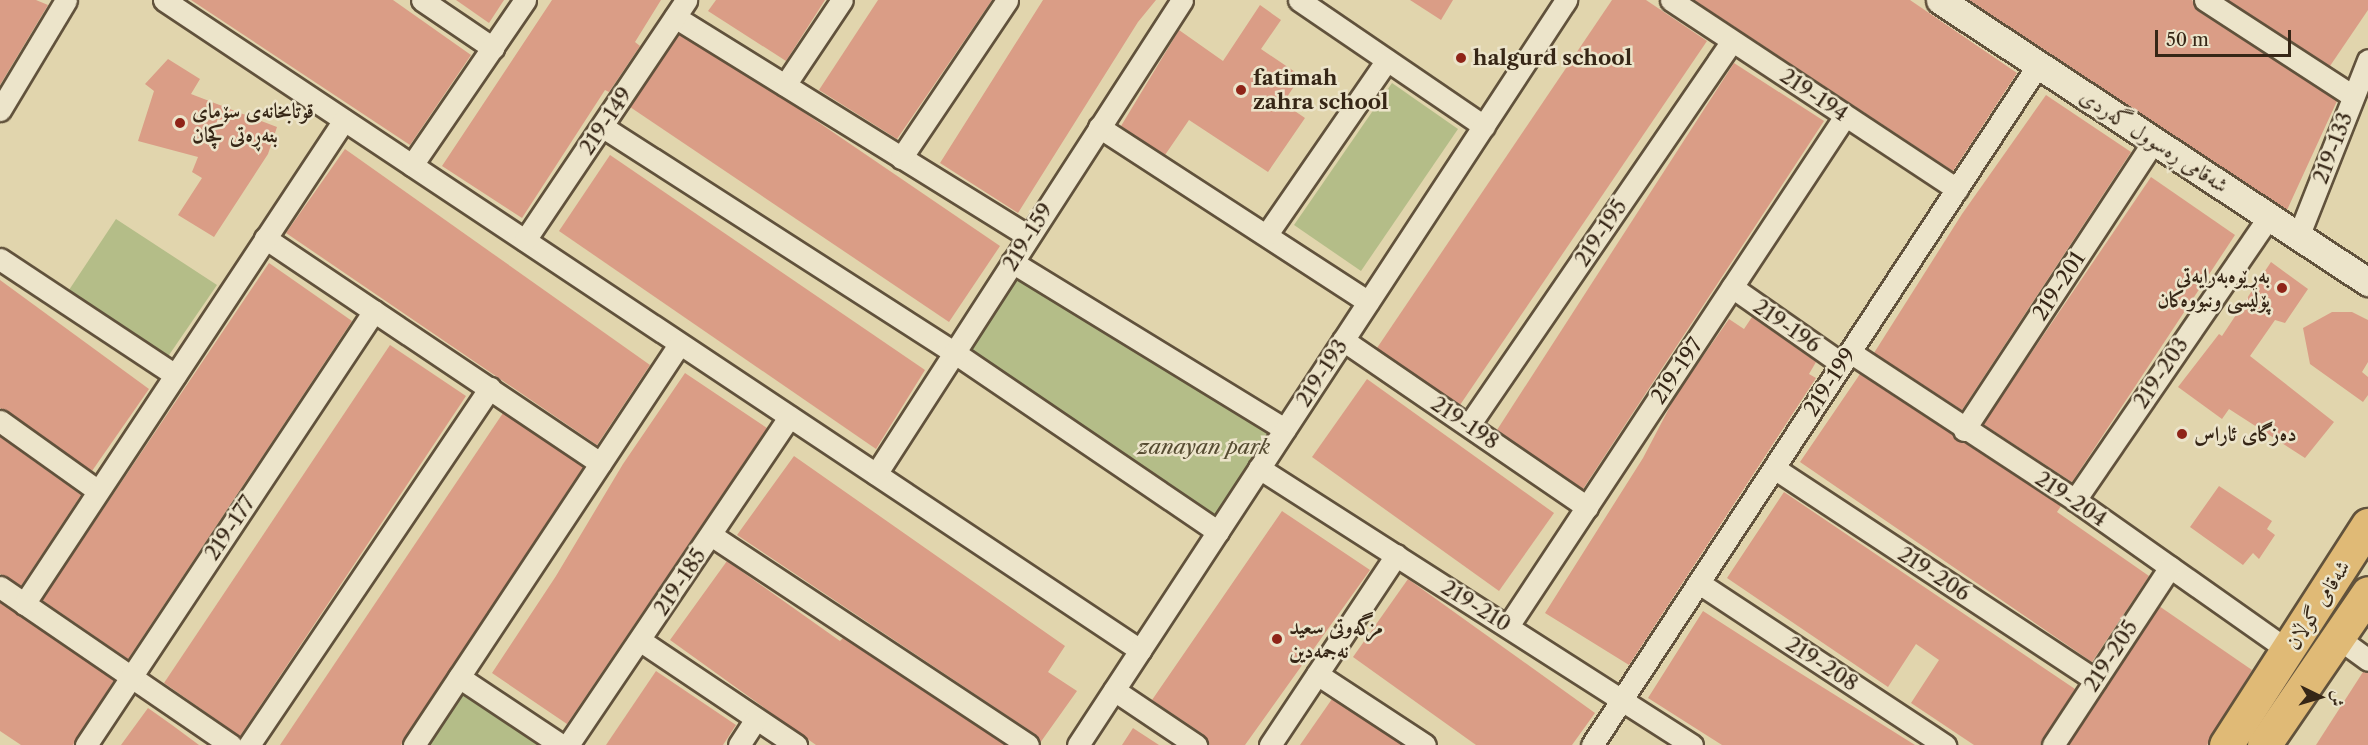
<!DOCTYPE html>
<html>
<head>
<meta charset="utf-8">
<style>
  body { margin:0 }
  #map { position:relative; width:2368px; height:745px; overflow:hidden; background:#e1d5ad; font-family:"Libre Caslon Text",Amiri,serif }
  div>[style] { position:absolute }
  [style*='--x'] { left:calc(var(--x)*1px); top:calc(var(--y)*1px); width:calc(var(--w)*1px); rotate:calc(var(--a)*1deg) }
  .green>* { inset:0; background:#b4bd88 }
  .building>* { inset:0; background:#da9d86 }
  .roads { filter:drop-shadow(2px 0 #61523c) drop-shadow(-2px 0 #61523c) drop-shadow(0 2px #61523c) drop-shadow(0 -2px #61523c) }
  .minor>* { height:21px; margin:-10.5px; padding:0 10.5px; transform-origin:10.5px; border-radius:10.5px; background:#ece4ca }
  .tertiary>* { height:27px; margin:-13.5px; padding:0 13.5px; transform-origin:13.5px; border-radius:13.5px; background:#ece4ca }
  .primary>* { height:33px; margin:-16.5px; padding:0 16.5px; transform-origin:16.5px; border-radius:16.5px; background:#e0ba76 }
  .dots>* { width:16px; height:16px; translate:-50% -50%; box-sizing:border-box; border:3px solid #ece4ca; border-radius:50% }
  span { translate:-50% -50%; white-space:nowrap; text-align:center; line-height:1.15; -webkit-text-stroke:5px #ece4ca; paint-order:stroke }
  .poi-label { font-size:21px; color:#362616; font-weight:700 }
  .left { translate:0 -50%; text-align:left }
  .right { translate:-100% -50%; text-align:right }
  .street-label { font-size:21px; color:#362616 }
  .park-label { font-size:21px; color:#564c32; font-style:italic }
  .north { position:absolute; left:2290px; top:667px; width:60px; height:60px; -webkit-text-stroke:4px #ece4ca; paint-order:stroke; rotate:95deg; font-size:16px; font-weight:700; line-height:24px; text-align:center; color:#362616 }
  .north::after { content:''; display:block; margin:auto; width:21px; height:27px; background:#362616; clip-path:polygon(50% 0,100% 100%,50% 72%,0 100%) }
  .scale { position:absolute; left:2155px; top:30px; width:136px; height:27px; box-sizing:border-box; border:3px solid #362616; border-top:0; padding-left:8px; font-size:18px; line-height:21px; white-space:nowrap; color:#362616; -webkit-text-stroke:4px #ece4ca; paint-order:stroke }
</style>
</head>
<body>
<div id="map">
  <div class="green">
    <div style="clip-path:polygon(1392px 83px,1458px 129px,1361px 271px,1294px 225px)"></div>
    <div style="clip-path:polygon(116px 219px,217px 285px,167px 358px,69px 290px)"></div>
    <div style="clip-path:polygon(1014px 272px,1285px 429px,1220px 528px,965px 353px)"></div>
    <div style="clip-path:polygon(462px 689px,549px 745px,426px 745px)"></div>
  </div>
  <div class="building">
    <div style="clip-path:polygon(0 0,36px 0,48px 5px,0 85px)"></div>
    <div style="clip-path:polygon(191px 0,393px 0,471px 55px,410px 145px)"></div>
    <div style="clip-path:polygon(456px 0,504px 0,489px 23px)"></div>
    <div style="clip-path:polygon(552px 0,661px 0,635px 42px,640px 46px,609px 92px,605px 90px,522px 218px,442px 166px)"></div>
    <div style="clip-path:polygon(716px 0,825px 0,786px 61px,708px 11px)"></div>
    <div style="clip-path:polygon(878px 0,992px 0,897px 139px,819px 90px)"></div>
    <div style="clip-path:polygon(1043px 0,1156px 0,1138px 22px,1018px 213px,940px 163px)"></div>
    <div style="clip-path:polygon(1410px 0,1453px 0,1441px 20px)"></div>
    <div style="clip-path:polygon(1612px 0,1646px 0,1707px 41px,1460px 405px,1377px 348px)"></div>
    <div style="clip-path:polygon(1694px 0,1910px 0,2017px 73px,1953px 171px)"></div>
    <div style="clip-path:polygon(1969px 0,2192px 0,2198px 11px,2337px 101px,2287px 210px)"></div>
    <div style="clip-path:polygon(2228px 0,2368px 0,2368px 10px,2330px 66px)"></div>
    <div style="clip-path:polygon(1260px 5px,1281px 20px,1261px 49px,1301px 76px,1283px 103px,1305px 118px,1268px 172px,1189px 120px,1165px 155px,1121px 126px,1179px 30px,1223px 61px)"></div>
    <div style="clip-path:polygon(678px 34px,796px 107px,1000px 246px,949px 322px,630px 107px)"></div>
    <div style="clip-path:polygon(168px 59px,200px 79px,191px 94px,277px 127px,268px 154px,214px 237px,178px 215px,202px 178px,192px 172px,198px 157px,138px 141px,154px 91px,145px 84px)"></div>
    <div style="clip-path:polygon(1734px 63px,1824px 121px,1583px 489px,1497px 430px)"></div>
    <div style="clip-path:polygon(2046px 95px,2131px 152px,1962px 410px,1874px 353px,1962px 214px)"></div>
    <div style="clip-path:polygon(345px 149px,650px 365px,597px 445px,286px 233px)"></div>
    <div style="clip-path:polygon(610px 155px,925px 370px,876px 449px,559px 231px)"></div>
    <div style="clip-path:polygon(2151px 177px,2235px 235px,2072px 482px,1983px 424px)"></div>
    <div style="clip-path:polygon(2271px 262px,2308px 289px,2285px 323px,2275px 320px,2250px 356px,2334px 422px,2305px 458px,2229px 409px,2222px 419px,2178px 387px,2219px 334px,2222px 336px)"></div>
    <div style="clip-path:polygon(269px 263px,352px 321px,128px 659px,42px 600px)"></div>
    <div style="clip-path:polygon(0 280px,149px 389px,92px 471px,0 408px)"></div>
    <div style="clip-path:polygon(2332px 312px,2352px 312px,2368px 320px,2368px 362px,2362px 372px,2368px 377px,2368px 395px,2363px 402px,2310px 364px,2303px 328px)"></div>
    <div style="clip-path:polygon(1752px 317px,1816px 362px,1809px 374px,1816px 378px,1629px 665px,1545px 613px,1643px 458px,1676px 395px,1729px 319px,1744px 329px)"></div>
    <div style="clip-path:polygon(390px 345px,466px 396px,240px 736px,164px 683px)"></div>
    <div style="clip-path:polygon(685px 373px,767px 428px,567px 724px,492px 673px,556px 576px,623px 464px)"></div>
    <div style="clip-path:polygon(1860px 374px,2061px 506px,2057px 512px,2149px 576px,2092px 662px,1800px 462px)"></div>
    <div style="clip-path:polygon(1367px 379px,1554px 513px,1499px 591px,1312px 457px)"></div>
    <div style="clip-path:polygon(503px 413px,583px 467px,401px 745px,280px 745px)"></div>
    <div style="clip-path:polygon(0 437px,81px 495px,21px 586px,0 574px)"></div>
    <div style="clip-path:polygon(794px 456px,1065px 646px,1048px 672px,1077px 691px,1040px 743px,1035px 734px,737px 535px)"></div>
    <div style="clip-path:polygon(2219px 486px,2272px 521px,2267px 529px,2275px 535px,2259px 559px,2253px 553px,2243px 565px,2190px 527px)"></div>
    <div style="clip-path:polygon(1784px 492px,2075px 689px,2040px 745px,1974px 745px,1911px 703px,1939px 660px,1916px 644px,1888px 687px,1727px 578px)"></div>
    <div style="clip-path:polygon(1282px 511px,1370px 570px,1245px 745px,1210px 745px,1203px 734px,1152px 700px)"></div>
    <div style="clip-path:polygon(727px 561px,840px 641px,843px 638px,1005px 745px,816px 745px,670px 640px)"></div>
    <div style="clip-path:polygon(1408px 579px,1595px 713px,1572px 745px,1476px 745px,1353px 657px)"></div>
    <div style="clip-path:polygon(0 602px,114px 680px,73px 745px,21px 745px,0 731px)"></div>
    <div style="clip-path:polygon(2159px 606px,2252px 670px,2207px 745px,2068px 745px)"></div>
    <div style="clip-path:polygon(1703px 611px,1773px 656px,1915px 745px,1722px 745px,1692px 726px,1648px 698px)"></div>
    <div style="clip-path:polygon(656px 671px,736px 725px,723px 745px,606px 745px)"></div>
    <div style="clip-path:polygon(2363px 672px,2368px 673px,2368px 745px,2316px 745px)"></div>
    <div style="clip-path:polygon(1332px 699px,1402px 745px,1300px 745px)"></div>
    <div style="clip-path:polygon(148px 708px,172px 725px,199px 745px,121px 745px)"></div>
    <div style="clip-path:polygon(1133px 728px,1139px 732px,1159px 745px,1122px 745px)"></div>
  </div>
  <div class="roads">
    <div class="minor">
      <div style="--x:164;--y:0;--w:1173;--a:33.66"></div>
      <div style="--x:422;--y:0;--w:86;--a:34.1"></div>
      <div style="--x:1299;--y:0;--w:224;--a:34.3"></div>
      <div style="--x:1671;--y:0;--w:343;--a:33.5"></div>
      <div style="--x:2205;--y:0;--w:176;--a:33"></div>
      <div style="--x:675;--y:17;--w:415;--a:31.8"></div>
      <div style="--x:785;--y:85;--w:102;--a:-56.2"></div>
      <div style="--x:0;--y:110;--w:128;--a:-59"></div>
      <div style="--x:603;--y:127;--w:418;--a:32.7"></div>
      <div style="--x:955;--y:353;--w:318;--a:34.2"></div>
      <div style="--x:1099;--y:127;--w:321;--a:33"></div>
      <div style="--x:901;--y:158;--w:190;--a:-56.1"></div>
      <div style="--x:412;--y:165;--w:200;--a:-55.6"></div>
      <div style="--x:1267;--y:234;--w:211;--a:-55.4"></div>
      <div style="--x:2298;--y:237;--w:190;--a:-68.4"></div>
      <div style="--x:265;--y:238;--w:404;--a:33.9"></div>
      <div style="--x:525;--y:240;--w:289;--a:-56.1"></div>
      <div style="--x:0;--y:259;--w:210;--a:33.5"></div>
      <div style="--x:1012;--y:262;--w:320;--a:31.5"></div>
      <div style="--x:1732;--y:287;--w:134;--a:35"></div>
      <div style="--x:1343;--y:340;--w:296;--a:34.4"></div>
      <div style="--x:1850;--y:352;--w:269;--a:33.3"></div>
      <div style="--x:2075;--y:500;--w:262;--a:35.2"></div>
      <div style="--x:0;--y:421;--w:120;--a:35.5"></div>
      <div style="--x:1469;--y:425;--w:465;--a:-55.6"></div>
      <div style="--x:1964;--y:430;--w:346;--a:-56.7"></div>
      <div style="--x:1259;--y:468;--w:514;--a:32.61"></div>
      <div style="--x:1774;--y:468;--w:385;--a:33.4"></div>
      <div style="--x:876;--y:474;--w:564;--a:-57.15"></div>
      <div style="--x:2075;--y:500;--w:343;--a:-55.6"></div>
      <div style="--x:711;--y:535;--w:380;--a:33.5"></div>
      <div style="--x:1699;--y:583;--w:295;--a:33.4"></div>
      <div style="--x:0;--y:587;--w:280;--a:34.4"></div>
      <div style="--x:24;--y:604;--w:580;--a:-56.53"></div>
      <div style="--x:1508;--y:626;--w:611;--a:-56.54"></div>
      <div style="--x:2338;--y:638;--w:37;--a:36"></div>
      <div style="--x:641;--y:641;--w:187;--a:33.9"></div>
      <div style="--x:1317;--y:674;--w:129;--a:33.3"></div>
      <div style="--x:459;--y:677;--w:123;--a:33.7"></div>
      <div style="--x:1114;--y:690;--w:99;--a:33.9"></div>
      <div style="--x:86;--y:745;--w:521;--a:-56.43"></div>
      <div style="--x:249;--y:745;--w:431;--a:-56"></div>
      <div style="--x:414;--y:745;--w:481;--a:-56.5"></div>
      <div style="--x:568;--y:745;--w:396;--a:-56"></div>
      <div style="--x:739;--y:745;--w:31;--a:-57"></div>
      <div style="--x:1078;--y:745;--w:891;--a:-56.77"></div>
      <div style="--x:1270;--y:745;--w:228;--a:-56.4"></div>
      <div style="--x:1592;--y:745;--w:813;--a:-56.74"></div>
      <div style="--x:2053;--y:745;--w:213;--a:-56.7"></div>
    </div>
    <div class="tertiary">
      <div style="--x:1940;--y:0;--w:513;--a:33.38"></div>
    </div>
    <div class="primary">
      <div style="--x:2226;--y:745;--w:262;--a:-57.2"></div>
      <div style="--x:2264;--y:745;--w:184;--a:-55.6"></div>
    </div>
  </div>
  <div class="dots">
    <div style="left:1461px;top:58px;background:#8f2418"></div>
    <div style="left:1241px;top:90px;background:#8f2418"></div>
    <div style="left:180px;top:123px;background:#8f2418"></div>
    <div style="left:2282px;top:288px;background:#8f2418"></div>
    <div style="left:2182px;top:434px;background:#8f2418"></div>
    <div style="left:1277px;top:639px;background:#8f2418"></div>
  </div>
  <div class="poi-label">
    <span class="left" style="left:1473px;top:58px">halgurd school</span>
    <span class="left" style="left:1253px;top:90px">fatimah<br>zahra school</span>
    <span class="left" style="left:192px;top:123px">قوتابخانەی سۆمای<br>بنەڕەتی کچان</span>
    <span class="right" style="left:2270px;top:288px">بەڕێوەبەرایەتی<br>پۆلیسی ونبووەکان</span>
    <span class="left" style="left:2194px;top:434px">دەزگای ئاراس</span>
    <span class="left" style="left:1289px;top:639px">مزگەوتی سعید<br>نەجمەدین</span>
  </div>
  <div class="street-label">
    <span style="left:1814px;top:95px;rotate:34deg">219-194</span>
    <span style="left:606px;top:121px;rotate:-56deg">219-149</span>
    <span style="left:2154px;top:141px;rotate:33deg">شەقامی ڕەسوول گەردی</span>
    <span style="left:2333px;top:148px;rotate:-69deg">219-133</span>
    <span style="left:1601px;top:233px;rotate:-56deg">219-195</span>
    <span style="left:1028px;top:237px;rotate:-58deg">219-159</span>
    <span style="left:2059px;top:286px;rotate:-57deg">219-201</span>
    <span style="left:1787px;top:326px;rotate:35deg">219-196</span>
    <span style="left:1677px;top:371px;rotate:-56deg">219-197</span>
    <span style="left:1322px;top:373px;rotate:-57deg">219-193</span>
    <span style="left:2161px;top:373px;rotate:-56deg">219-203</span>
    <span style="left:1830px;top:382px;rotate:-57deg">219-199</span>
    <span style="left:1465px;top:423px;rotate:34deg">219-198</span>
    <span style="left:2071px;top:499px;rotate:34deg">219-204</span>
    <span style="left:230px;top:528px;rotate:-56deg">219-177</span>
    <span style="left:1934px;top:574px;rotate:33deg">219-206</span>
    <span style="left:680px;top:582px;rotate:-56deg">219-185</span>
    <span style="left:2318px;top:605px;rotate:-58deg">شەقامی گوڵان</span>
    <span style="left:1476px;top:606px;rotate:32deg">219-210</span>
    <span style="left:2111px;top:656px;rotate:-57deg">219-205</span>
    <span style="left:1822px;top:664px;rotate:33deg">219-208</span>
  </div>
  <div class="park-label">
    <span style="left:1204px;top:447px">zanayan park</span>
  </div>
  <div class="north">ش</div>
  <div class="scale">50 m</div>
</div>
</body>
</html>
